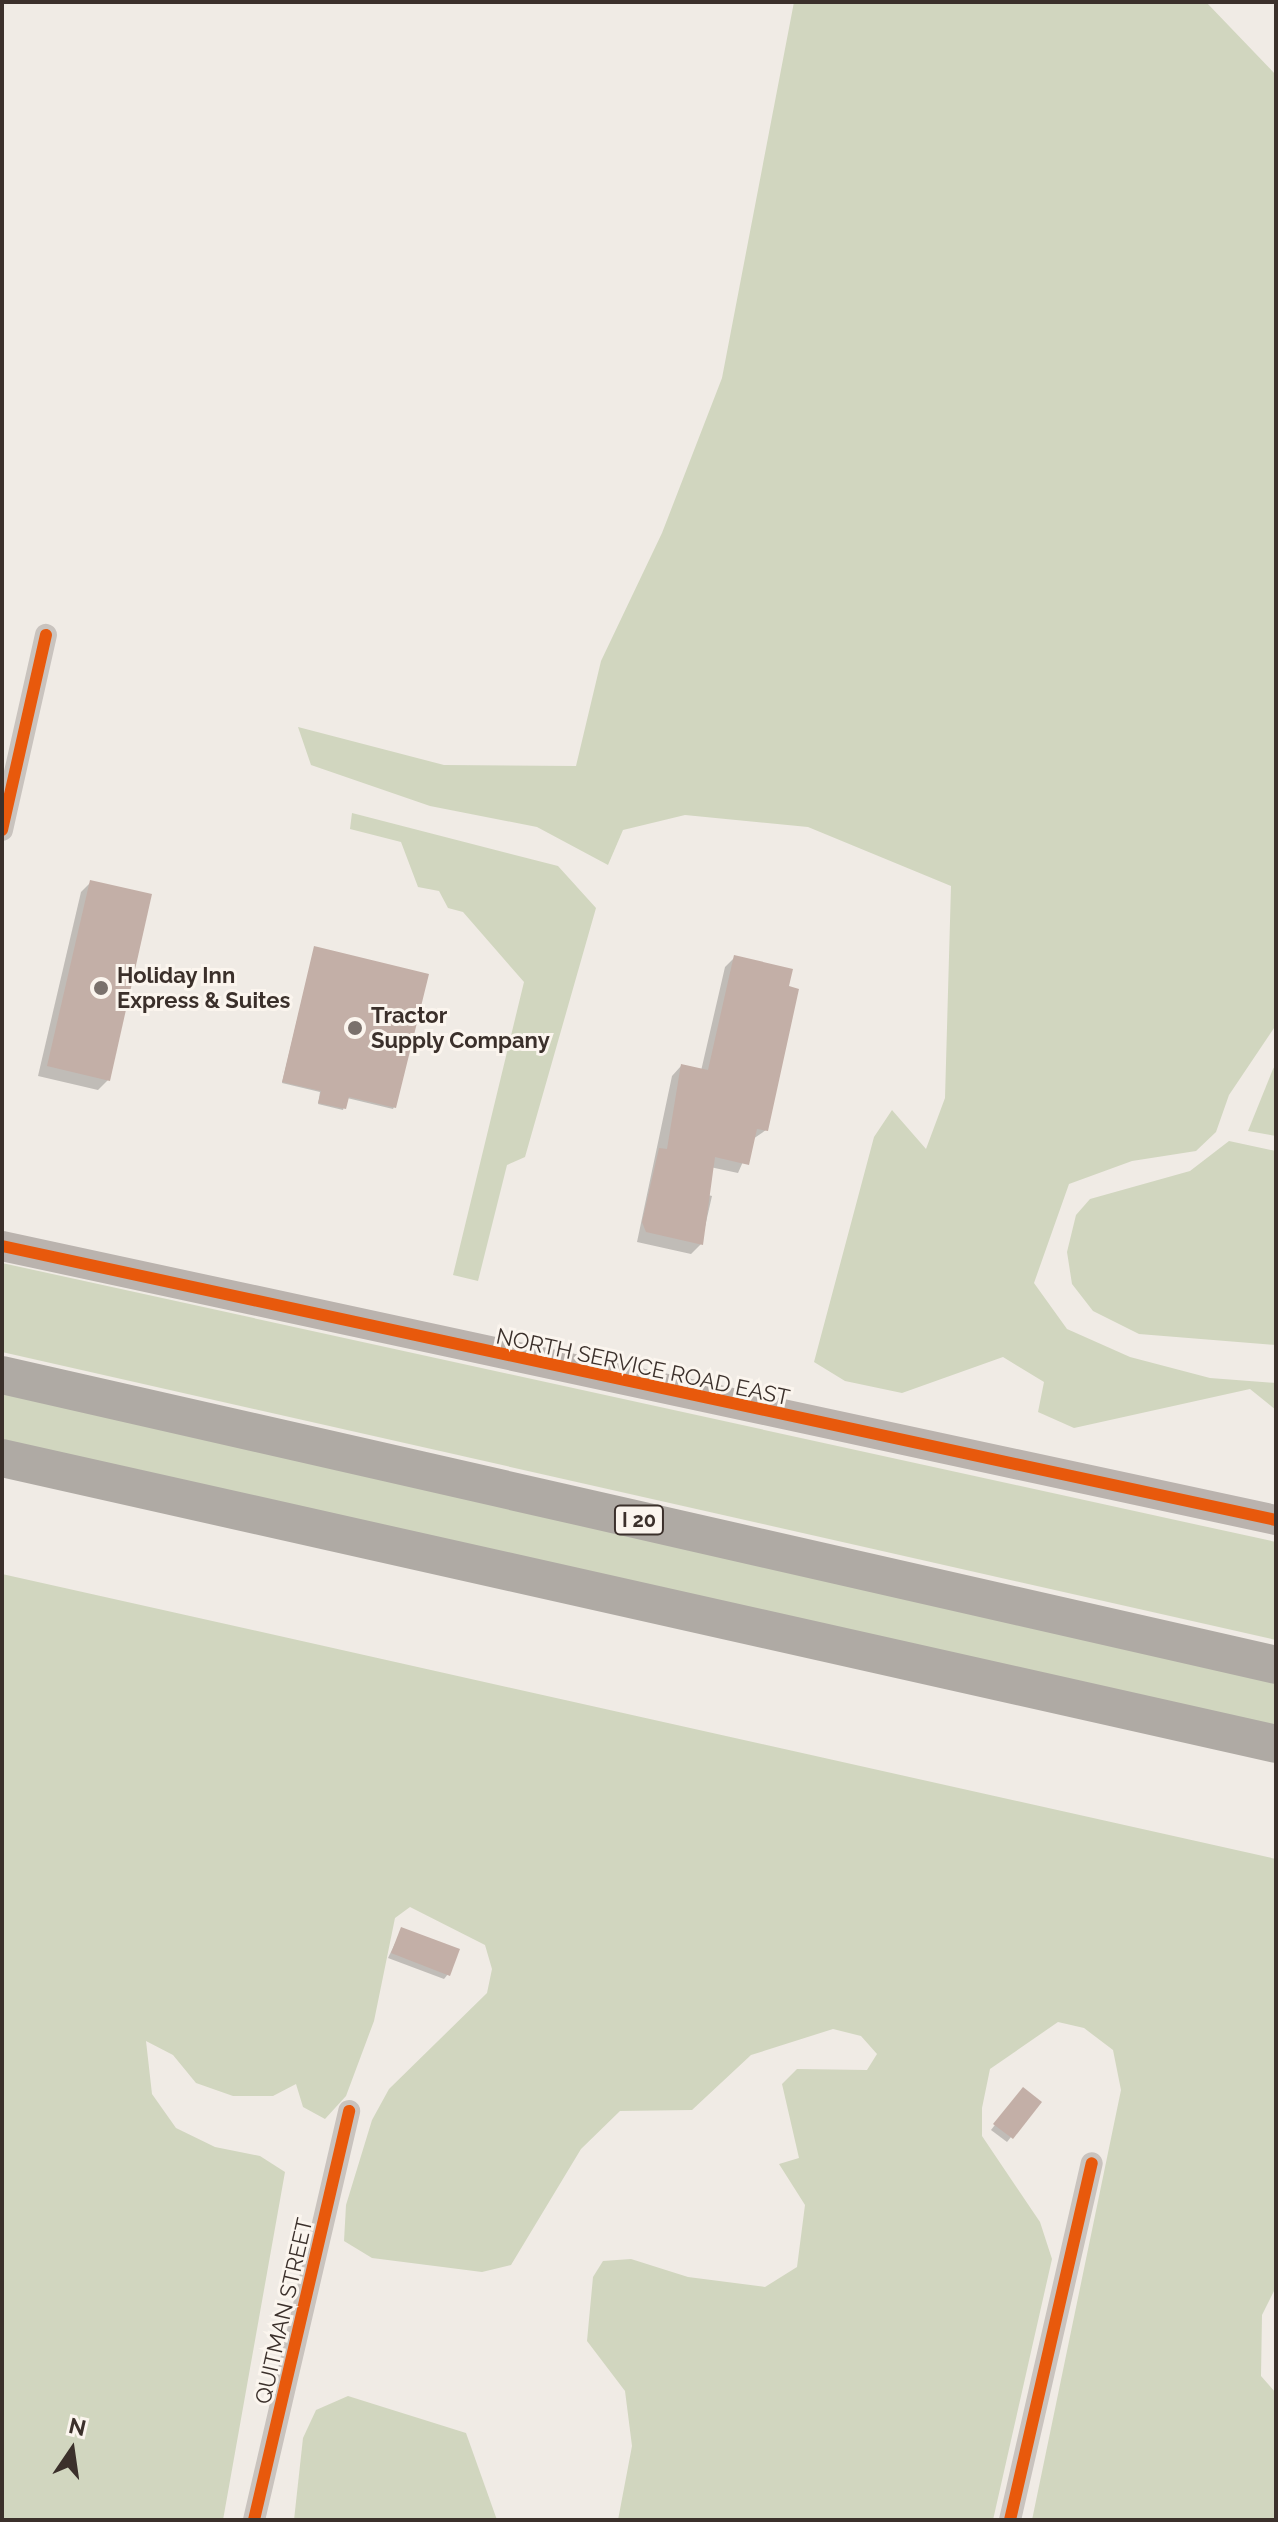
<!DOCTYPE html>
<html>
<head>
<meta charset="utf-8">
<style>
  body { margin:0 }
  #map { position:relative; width:1278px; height:2522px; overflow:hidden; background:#f0ebe5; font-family:Raleway,sans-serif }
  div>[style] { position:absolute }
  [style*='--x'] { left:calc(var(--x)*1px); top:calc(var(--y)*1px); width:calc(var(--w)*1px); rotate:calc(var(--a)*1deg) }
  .green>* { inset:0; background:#d1d6bf }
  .shadow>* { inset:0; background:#0003 }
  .building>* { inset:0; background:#c3afa7 }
  .street>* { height:22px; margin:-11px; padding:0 11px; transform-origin:11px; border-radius:11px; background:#c9c3be }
  .secondary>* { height:30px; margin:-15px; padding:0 15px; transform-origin:15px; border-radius:15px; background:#bab3ae }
  .highway>* { height:38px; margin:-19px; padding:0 19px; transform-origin:19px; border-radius:19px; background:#afaaa4 }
  .cycleway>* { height:12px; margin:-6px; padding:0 6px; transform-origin:6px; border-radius:6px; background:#e8590c }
  .dots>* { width:22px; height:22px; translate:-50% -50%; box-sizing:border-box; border:4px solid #fbf5ee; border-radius:50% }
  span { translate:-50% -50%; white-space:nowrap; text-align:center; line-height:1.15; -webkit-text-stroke:6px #fbf5ee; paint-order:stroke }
  .shield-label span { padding:2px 6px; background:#fbf5ee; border:2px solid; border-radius:6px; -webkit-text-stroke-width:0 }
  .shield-label { font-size:20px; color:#3b302b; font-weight:700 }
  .poi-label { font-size:22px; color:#3b302b; font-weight:700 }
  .left { translate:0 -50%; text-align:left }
  .street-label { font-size:22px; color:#3b302b }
  .frame { position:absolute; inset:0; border:4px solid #3b302b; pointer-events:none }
  .north { position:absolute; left:32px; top:2410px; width:80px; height:80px; -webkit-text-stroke:6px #fbf5ee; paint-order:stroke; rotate:13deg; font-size:22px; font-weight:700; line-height:32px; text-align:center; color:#3b302b }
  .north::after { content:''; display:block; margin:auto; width:28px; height:36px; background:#3b302b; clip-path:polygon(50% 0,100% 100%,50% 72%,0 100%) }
</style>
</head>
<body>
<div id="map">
  <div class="green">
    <div style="clip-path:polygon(794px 2px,1206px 2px,1276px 75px,1276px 1025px,1229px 1095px,1216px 1132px,1196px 1151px,1132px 1161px,1069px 1184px,1034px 1283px,1067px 1329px,1130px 1357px,1210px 1378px,1276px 1383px,1276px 1410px,1250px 1389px,1074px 1428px,1038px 1412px,1044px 1382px,1003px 1357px,902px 1393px,845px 1381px,814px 1362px,874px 1137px,892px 1110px,926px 1149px,945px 1098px,951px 886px,808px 827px,685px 815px,623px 830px,608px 865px,537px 827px,430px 806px,311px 765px,298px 727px,444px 765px,576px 766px,601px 661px,662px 533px,722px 378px)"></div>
    <div style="clip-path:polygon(352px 813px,558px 866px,596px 908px,525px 1157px,507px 1165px,478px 1281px,453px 1275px,524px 982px,463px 912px,448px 908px,439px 891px,418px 887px,401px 842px,350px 829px)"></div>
    <div style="clip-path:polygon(1276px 1064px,1276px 1136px,1248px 1131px,1273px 1069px)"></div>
    <div style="clip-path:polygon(1229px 1141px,1276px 1151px,1276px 1345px,1139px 1334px,1093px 1311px,1072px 1284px,1067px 1252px,1076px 1215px,1090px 1199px,1190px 1171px)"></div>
    <div style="clip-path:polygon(2px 1263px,1276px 1542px,1276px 1640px,2px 1352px)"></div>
    <div style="clip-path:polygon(2px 1391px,1276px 1680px,1276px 1734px,2px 1445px)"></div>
    <div style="clip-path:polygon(2px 1574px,1276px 1859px,1276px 2287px,1262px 2315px,1261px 2376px,1276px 2393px,1276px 2520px,1032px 2520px,1121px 2090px,1113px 2050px,1084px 2028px,1058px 2022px,990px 2069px,982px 2108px,982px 2136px,1040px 2222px,1052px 2259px,993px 2520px,618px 2520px,632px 2446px,625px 2391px,587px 2341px,593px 2277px,603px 2261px,631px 2259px,688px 2277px,765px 2287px,797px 2267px,805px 2205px,779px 2164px,799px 2158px,782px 2084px,797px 2069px,867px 2070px,877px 2054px,861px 2036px,833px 2029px,751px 2055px,692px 2110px,620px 2111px,581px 2149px,511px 2265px,482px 2272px,372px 2258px,344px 2241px,346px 2205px,372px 2120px,389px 2089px,487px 1993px,492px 1969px,485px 1945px,410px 1907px,395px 1918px,374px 2021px,346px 2096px,325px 2119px,303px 2107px,296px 2084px,273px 2096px,233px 2096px,196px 2083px,173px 2055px,146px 2041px,152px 2094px,176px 2128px,215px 2147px,260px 2156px,285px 2172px,223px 2520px,2px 2520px)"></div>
    <div style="clip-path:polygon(348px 2396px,466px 2433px,497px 2520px,294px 2520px,303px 2438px,316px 2410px)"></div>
  </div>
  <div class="shadow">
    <div style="clip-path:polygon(91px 882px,108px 1080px,98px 1090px,38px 1076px,81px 892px)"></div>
    <div style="clip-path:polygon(314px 950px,394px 1107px,393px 1109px,347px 1098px,343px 1110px,318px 1104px,320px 1092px,282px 1083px)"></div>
    <div style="clip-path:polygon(734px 958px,766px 1130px,753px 1139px,738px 1173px,710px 1167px,704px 1194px,712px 1196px,701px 1244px,691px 1254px,637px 1242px,672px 1076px,681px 1066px,701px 1071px,725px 967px)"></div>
    <div style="clip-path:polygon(402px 1929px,448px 1974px,444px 1979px,388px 1958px)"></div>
    <div style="clip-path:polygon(1019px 2094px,1039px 2102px,1007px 2142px,991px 2130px)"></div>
  </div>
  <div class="building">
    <div style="clip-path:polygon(90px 880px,152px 894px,110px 1081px,47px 1066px)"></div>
    <div style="clip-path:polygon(314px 946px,429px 974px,396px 1108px,349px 1097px,346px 1109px,318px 1103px,321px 1091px,282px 1082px)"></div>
    <div style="clip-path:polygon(734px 955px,793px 969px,789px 986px,799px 989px,768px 1131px,757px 1129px,749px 1165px,715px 1157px,703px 1245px,646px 1232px,642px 1222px,659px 1148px,667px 1149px,681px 1064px,708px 1070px)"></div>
    <div style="clip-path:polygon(401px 1927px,460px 1949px,450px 1976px,391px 1953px)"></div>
    <div style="clip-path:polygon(1023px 2087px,1042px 2102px,1013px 2139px,993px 2124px)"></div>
  </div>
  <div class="street">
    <div style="--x:2;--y:830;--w:200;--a:-77.3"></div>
    <div style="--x:254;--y:2520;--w:420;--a:-76.9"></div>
    <div style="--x:1010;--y:2520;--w:366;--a:-77.1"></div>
  </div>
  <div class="secondary">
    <div style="--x:2;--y:1246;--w:1303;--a:12.14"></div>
  </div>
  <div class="highway">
    <div style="--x:2;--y:1375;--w:1307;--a:12.82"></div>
    <div style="--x:2;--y:1458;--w:1306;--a:12.65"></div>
  </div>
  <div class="cycleway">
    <div style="--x:2;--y:830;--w:200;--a:-77.3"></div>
    <div style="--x:2;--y:1246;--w:1303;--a:12.14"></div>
    <div style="--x:254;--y:2520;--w:420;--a:-76.9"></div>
    <div style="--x:1010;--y:2520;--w:366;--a:-77.1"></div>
  </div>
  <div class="dots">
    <div style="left:101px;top:988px;background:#7a716c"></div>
    <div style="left:355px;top:1028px;background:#7a716c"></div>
  </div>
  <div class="shield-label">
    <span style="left:639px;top:1520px">I 20</span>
  </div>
  <div class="poi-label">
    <span class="left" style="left:117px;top:988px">Holiday Inn<br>Express &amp; Suites</span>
    <span class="left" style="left:371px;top:1028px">Tractor<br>Supply Company</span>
  </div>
  <div class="street-label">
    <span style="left:643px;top:1367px;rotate:12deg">NORTH SERVICE ROAD EAST</span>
    <span style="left:284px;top:2311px;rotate:-77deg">QUITMAN STREET</span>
  </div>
  <div class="frame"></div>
  <div class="north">N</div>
</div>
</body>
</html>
